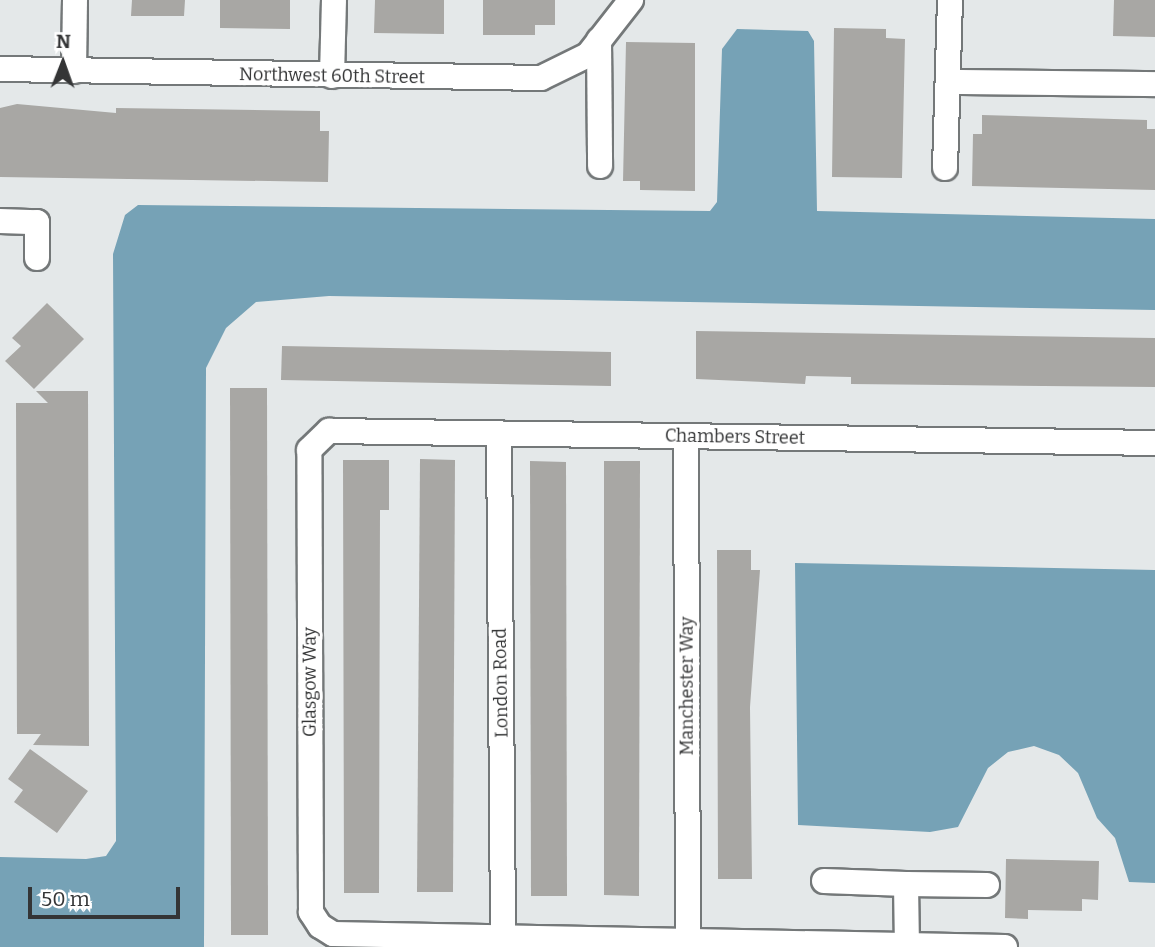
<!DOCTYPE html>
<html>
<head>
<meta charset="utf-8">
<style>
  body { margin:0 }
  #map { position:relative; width:1155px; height:947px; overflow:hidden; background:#e4e8e9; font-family:Bitter,serif }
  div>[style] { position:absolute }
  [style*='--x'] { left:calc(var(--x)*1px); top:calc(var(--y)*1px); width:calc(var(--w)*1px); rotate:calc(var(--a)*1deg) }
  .water>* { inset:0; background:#76a2b6 }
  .building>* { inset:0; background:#a8a7a4 }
  .roads { filter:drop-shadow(2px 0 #747879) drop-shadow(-2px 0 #747879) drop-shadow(0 2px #747879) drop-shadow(0 -2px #747879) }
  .minor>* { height:24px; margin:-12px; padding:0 12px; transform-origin:12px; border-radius:12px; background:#fff }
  span { translate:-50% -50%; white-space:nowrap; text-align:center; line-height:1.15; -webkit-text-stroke:6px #fff; paint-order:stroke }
  .street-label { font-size:18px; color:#343536 }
  .north { position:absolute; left:28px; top:28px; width:70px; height:70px; -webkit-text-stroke:5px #fff; paint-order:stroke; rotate:1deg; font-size:19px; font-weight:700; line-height:28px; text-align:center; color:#343536 }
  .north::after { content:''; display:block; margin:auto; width:24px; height:32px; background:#343536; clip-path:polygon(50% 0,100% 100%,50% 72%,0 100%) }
  .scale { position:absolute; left:28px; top:887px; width:152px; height:32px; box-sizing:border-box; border:4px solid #343536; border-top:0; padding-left:9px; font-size:21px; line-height:24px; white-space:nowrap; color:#343536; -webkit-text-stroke:5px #fff; paint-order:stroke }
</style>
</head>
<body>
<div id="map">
  <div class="water">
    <div style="clip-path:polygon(737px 29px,808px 31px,814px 41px,817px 211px,1155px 219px,1155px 310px,329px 296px,256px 302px,226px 328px,206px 368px,204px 947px,0 947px,0 857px,86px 859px,106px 856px,116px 841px,113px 254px,125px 215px,138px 205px,710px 211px,717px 202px,722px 49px)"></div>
    <div style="clip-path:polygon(795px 563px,1155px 570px,1155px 883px,1129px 882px,1115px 838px,1097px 818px,1078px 773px,1059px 755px,1034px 746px,1008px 752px,988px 768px,958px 827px,930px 832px,798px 825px)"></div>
  </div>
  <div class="building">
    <div style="clip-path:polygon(132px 0,185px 0,184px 16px,131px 16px)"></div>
    <div style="clip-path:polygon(220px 0,290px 0,290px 29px,220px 28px)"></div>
    <div style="clip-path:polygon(375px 0,444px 0,444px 34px,374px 33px)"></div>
    <div style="clip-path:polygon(483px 0,555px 0,555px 25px,535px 25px,535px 35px,483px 35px)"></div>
    <div style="clip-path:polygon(1114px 0,1155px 0,1155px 37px,1113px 36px)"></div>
    <div style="clip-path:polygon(834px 28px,886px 29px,886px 38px,905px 39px,902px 178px,832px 177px)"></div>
    <div style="clip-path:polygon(626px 42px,695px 43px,695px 191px,640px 190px,640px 181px,623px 181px)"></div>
    <div style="clip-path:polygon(17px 104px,116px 113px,116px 108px,320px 111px,320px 131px,329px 131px,328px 182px,0 177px,0 108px)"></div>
    <div style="clip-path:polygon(982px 115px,1147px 120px,1147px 129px,1155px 129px,1155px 190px,972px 186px,973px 134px,982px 134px)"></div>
    <div style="clip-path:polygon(47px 303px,84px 339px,34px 389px,5px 361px,21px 346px,12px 338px)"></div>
    <div style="clip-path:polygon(696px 331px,1155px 338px,1155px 387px,851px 384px,851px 377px,806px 376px,805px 384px,696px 379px)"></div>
    <div style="clip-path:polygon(282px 346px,611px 352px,611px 386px,281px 380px)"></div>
    <div style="clip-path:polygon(230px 388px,267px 388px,268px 935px,231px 935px)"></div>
    <div style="clip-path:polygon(36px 391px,88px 391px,89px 746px,33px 745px,41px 734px,17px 734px,16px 403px,48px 403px)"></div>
    <div style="clip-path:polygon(420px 459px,455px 460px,453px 892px,417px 892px)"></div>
    <div style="clip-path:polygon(343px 460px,389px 460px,389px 510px,380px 510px,379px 893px,344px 893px)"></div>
    <div style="clip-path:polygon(530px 461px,566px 462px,567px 896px,531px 896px)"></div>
    <div style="clip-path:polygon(604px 461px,640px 461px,639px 896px,604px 895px)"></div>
    <div style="clip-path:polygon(717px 550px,751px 550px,751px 570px,760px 570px,750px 707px,752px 879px,718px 879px)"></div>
    <div style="clip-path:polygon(30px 749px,88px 791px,57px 833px,14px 802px,23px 790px,8px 779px)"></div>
    <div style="clip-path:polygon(1006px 859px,1099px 861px,1098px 900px,1082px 899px,1082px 911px,1028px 910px,1028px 919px,1005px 918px)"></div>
  </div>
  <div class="roads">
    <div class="minor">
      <div style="--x:599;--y:40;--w:126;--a:89.5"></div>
      <div style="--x:0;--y:69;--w:541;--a:0.95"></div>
      <div style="--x:541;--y:78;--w:52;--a:-26.1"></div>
      <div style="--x:588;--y:55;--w:70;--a:-52"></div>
      <div style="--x:74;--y:71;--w:71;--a:-89.2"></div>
      <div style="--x:332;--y:76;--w:76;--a:-88.5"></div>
      <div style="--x:950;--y:82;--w:205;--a:0.6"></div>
      <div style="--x:945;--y:168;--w:168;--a:-88.3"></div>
      <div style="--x:0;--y:221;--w:37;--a:2"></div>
      <div style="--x:37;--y:222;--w:36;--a:90"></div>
      <div style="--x:499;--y:433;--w:500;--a:89.54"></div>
      <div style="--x:686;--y:436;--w:501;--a:89.77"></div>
      <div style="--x:824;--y:881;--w:82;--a:2.1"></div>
      <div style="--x:906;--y:884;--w:63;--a:89.1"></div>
      <div style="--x:906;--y:884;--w:81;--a:0.7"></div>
      <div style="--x:1005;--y:947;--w:672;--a:-178.89"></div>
      <div style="--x:333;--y:934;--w:15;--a:-148"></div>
      <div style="--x:320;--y:926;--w:17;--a:-123"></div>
      <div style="--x:311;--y:912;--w:462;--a:-90.2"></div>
      <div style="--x:309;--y:450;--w:28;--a:-44"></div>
      <div style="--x:329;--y:431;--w:826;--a:0.83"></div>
    </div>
  </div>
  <div class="street-label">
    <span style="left:332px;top:76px;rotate:1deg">Northwest 60th Street</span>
    <span style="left:735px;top:437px;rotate:1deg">Chambers Street</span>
    <span style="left:310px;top:682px;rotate:-90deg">Glasgow Way</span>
    <span style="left:501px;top:683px;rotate:-91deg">London Road</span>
    <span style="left:687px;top:686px;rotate:-90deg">Manchester Way</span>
  </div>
  <div class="north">N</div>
  <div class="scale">50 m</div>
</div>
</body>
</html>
